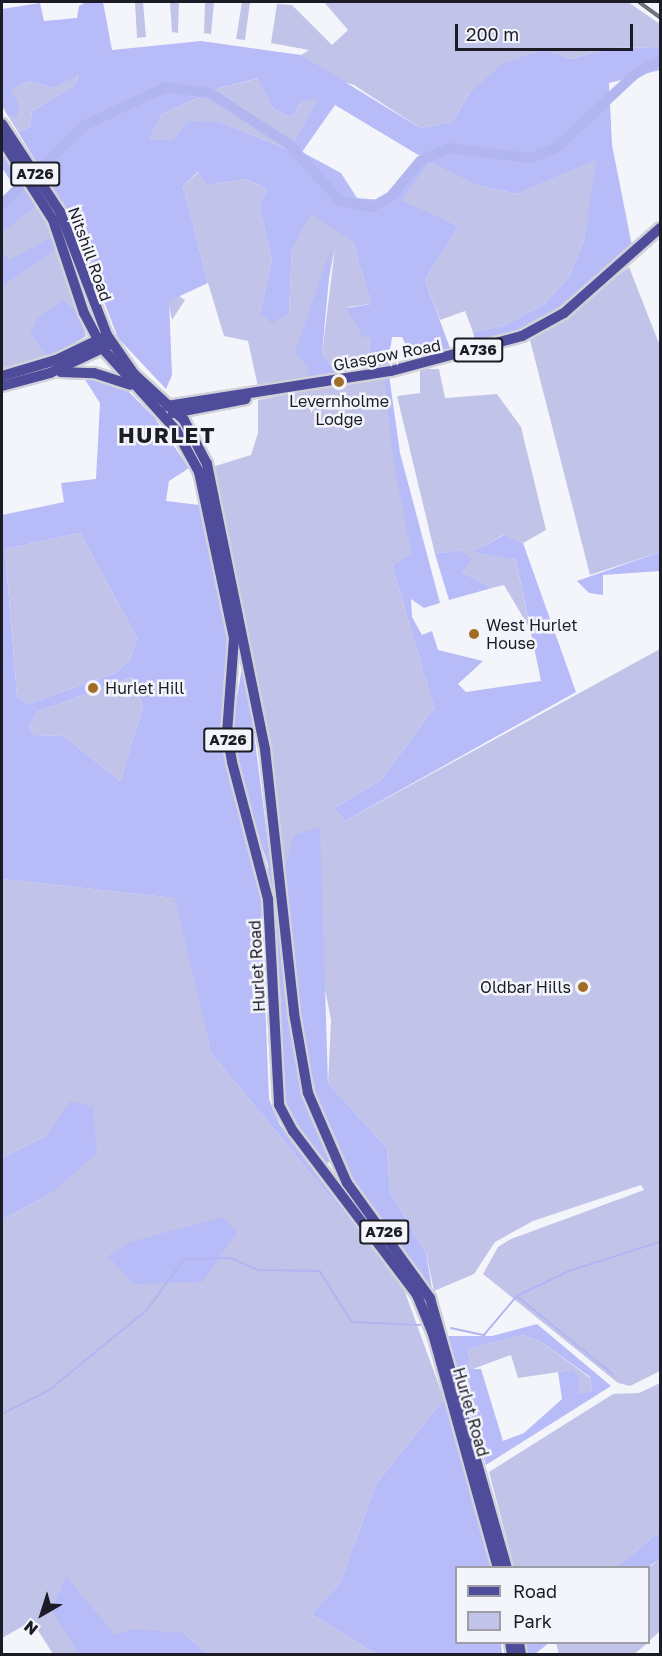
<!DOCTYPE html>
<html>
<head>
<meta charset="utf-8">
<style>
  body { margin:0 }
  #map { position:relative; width:662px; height:1656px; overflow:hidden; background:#f4f5fb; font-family:"Golos Text",sans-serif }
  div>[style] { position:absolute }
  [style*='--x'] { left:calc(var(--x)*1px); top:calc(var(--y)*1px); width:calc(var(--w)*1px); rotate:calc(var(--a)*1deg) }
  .green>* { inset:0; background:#c1c4e8 }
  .forest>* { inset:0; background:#b7bbf7 }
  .stream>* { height:1.5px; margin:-0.75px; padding:0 0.75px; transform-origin:0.75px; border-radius:0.75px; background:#b1b5f0 }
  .river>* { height:10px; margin:-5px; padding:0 5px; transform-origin:5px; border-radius:5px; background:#b1b5f0 }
  .roads { filter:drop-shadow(2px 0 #d1d2d9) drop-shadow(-2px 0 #d1d2d9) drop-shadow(0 2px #d1d2d9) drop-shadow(0 -2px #d1d2d9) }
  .primary>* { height:10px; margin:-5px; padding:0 5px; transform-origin:5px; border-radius:5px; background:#4f4d9b }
  .rail>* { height:4px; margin-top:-2px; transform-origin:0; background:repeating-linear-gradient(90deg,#f4f5fb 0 4.5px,#666770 0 9px); box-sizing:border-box; border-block:2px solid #666770 }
  .dots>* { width:16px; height:16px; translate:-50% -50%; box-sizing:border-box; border:3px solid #f4f5fb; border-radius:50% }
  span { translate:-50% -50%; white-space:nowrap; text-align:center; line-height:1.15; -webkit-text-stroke:5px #f4f5fb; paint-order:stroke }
  .shield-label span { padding:2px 4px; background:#f4f5fb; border:2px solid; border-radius:4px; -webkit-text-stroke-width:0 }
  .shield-label { font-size:15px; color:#1b1c26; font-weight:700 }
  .street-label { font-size:16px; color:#1b1c26 }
  .poi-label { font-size:16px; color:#1b1c26 }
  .left { translate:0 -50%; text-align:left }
  .right { translate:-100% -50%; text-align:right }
  .district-label { font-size:22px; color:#1b1c26; font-weight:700; letter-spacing:1.5px }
  .frame { position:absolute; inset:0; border:3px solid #1b1c26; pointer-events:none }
  .legend { position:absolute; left:455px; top:1566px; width:195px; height:78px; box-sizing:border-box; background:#f4f5fb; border:2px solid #9d9ea6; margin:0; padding:8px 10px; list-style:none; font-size:18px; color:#1b1c26 }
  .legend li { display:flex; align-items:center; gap:12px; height:30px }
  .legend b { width:30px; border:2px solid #9d9ea6 }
  .north { position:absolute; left:12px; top:1584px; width:60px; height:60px; -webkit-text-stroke:4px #f4f5fb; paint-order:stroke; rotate:219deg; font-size:16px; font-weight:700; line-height:24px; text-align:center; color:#1b1c26 }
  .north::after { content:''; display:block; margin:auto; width:21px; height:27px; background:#1b1c26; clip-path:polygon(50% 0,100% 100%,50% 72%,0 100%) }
  .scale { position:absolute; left:455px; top:24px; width:178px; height:27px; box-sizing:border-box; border:3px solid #1b1c26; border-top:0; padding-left:8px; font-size:18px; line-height:21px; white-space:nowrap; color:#1b1c26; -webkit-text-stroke:4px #f4f5fb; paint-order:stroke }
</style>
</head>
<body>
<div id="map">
  <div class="green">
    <div style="clip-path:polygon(143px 2px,146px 37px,137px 38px,135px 3px)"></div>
    <div style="clip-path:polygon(170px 2px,179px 2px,178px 33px,172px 32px)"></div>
    <div style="clip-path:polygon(205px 2px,214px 2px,211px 34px,204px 33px)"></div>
    <div style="clip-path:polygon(242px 2px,250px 2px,245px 40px,236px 39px)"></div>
    <div style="clip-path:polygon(324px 2px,628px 2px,660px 24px,660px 47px,612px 48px,571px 59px,543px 51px,470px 93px,452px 122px,420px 128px,354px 85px,334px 79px,301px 55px,309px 50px,271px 43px,277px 4px,292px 5px,332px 45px,348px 30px)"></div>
    <div style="clip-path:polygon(78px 74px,75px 85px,32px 111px,30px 127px,18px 132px,8px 116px,17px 116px,9px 90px,29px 81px,53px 88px)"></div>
    <div style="clip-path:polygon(259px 78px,274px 110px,292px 117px,301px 102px,319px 98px,289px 150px,220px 122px,173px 140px,149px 140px,162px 114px,220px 88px)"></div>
    <div style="clip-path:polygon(597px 159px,584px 240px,569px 277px,543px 305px,503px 326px,473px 332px,465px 311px,440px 320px,425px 280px,459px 226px,401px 202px,429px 160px,476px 185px,517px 194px)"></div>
    <div style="clip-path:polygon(199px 172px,207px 185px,246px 179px,267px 189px,259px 205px,272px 260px,260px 313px,289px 313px,292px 247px,311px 213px,353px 242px,371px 304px,347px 307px,370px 337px,369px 358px,332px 366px,322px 354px,335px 248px,309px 380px,258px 387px,248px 341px,224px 336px,208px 283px,183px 186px)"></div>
    <div style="clip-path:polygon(24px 185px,51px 231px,86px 336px,55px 355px,2px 370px,2px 202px)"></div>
    <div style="clip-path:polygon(629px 267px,660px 346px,660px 552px,590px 575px,530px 340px)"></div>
    <div style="clip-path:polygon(179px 296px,185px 300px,172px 320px,168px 301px)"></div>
    <div style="clip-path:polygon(420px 369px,439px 369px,445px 398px,497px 394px,521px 427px,546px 530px,523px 543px,503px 535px,474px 552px,516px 560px,530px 629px,504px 585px,492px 588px,462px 572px,461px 550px,435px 554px,397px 396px,420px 393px)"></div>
    <div style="clip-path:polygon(384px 376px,411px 553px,392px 565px,434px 708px,381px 780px,334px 808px,345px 821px,660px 649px,660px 1371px,630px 1386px,618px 1383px,483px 1274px,498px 1247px,511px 1239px,644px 1190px,641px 1185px,533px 1221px,495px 1242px,474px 1274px,434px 1291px,426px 1253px,390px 1192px,387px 1148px,328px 1083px,331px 1020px,295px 835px,284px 869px,251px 650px,212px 467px,251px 455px,258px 433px,258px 400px)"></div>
    <div style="clip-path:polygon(80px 533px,137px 638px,130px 660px,115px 673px,28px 704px,17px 696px,5px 549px)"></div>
    <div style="clip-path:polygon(132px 677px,143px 706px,120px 781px,64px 736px,35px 735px,29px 728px,37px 712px)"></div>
    <div style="clip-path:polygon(2px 879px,176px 898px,211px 1053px,402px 1284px,444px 1399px,376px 1484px,340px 1583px,311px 1614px,376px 1654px,208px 1654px,184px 1633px,79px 1654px,53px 1654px,32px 1621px,2px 1638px,2px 1220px,52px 1193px,72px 1101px,46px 1136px,2px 1158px)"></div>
    <div style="clip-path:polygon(524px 1335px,543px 1343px,590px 1378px,592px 1391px,578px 1395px,572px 1370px,518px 1378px,511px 1355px,470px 1370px,468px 1349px)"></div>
    <div style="clip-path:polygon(660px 1383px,660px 1531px,617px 1567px,514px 1567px,489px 1472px,613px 1394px,639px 1393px)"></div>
    <div style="clip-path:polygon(660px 1559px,660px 1631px,648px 1642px,648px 1568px)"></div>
    <div style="clip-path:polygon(556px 1643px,556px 1642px,648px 1643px,634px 1654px,559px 1654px)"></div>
  </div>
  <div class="forest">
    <div style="clip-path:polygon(evenodd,86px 2px,103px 2px,112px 50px,201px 41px,301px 55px,420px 128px,452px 122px,470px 93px,502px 64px,543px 50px,571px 59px,612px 48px,660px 47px,660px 70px,609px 83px,612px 145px,632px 246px,559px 308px,517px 332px,476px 345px,473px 332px,503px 326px,543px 305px,569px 277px,584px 240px,596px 160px,517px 194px,476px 185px,429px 161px,402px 201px,459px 226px,425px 280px,451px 351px,422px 358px,410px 354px,402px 337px,392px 337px,388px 365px,309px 380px,308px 368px,295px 352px,332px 246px,322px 354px,332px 366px,369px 358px,370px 337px,363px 337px,346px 308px,371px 304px,353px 242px,311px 214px,292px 248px,289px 313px,272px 323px,260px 313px,272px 260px,259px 205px,267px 189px,246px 179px,207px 185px,198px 172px,183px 186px,208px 283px,169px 301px,172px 375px,166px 389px,118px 338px,73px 222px,18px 132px,30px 127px,32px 111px,75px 85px,78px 75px,53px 88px,29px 81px,10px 90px,20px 106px,17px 116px,8px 116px,2px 106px,2px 9px,40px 3px,44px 21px,77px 18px,79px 6px,86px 2px,258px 78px,274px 110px,292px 117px,301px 102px,318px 99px,289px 150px,220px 122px,188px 121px,173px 140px,149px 140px,162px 114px,220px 88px,258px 78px,86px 2px,335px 105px,420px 156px,381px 200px,357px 198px,341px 173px,302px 152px,335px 105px)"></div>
    <div style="clip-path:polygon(2px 151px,36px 206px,2px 232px,2px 198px,14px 186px,2px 168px)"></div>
    <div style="clip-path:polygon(53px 237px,57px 249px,2px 286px,2px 251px,9px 260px)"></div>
    <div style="clip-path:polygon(63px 300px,78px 313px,86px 336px,48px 357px,30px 333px,38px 318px)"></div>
    <div style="clip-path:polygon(evenodd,82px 375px,128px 391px,154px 417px,189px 468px,169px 481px,166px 501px,199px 505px,230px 646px,222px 744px,260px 872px,269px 1099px,280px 1125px,383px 1251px,402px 1284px,211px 1053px,175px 898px,2px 879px,2px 515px,64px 502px,61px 483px,96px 479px,100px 403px,82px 375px,80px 533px,137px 638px,130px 660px,115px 673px,28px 704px,17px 696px,5px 549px,80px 533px,82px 375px,132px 677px,143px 706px,120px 781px,64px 736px,35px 735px,29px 728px,37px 712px,132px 677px)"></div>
    <div style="clip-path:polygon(389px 375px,400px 453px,440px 603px,424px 608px,411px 599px,412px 617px,422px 635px,432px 631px,438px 650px,483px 661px,458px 684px,466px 692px,541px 681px,516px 560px,473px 552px,504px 535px,523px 543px,576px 692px,345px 821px,334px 808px,381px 780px,434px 708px,392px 565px,411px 553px,393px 458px,384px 376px)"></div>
    <div style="clip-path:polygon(461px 550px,471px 559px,462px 572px,492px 588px,449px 600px,435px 554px)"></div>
    <div style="clip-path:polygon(660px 552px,660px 571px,603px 575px,603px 595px,589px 593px,577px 581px)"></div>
    <div style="clip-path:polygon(244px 656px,296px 1059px,312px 1120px,330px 1162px,324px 1164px,292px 1124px,281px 1091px,268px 865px,236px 768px,231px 732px)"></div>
    <div style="clip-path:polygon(320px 827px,328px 1083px,387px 1148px,390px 1192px,426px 1253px,432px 1289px,354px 1182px,319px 1108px,299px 1016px,284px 869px,294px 835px)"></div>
    <div style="clip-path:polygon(71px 1101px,93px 1107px,97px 1153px,52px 1193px,2px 1220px,2px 1158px,46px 1136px)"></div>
    <div style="clip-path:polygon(224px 1217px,237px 1233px,202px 1282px,133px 1284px,108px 1256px,130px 1242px)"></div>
    <div style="clip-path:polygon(evenodd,537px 1324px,611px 1386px,486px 1465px,447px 1336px,492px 1336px,537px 1324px,524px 1335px,543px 1343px,590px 1377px,592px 1391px,578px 1394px,579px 1378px,572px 1370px,558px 1372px,562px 1399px,524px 1433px,503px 1441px,481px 1369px,470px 1369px,468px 1349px,524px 1335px)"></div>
    <div style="clip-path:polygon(444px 1399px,491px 1567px,456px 1568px,456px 1642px,501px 1643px,502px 1654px,376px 1654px,311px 1614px,340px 1583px,376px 1484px)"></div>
    <div style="clip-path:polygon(660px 1531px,660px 1559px,648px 1567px,617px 1567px)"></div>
    <div style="clip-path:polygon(66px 1576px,115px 1635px,133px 1629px,184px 1633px,208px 1654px,79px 1654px,52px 1611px)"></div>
    <div style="clip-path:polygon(524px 1643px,549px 1643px,535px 1654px,526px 1654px)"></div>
  </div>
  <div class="stream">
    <div style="--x:517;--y:1296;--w:58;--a:-25.7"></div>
    <div style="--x:569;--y:1271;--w:96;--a:-17.7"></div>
    <div style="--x:451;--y:1328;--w:34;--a:12"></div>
    <div style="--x:484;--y:1335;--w:51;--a:-49.8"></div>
    <div style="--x:517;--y:1296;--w:124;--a:39.1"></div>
    <div style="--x:2;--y:1414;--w:51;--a:-26.6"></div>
    <div style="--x:48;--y:1391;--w:128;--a:-39.3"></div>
    <div style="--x:147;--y:1310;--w:63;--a:-54"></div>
    <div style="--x:184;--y:1259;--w:47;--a:-1.2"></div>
    <div style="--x:231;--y:1258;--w:30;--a:24"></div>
    <div style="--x:258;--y:1270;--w:62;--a:0.9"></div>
    <div style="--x:320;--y:1271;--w:60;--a:57.9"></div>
    <div style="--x:352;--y:1322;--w:68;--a:2.5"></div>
  </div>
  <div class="river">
    <div style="--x:37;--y:171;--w:66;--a:-43.8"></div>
    <div style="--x:85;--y:125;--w:89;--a:-25.1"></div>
    <div style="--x:166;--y:87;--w:44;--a:7.8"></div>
    <div style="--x:210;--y:93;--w:95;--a:33"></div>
    <div style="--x:290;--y:145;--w:75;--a:48.2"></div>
    <div style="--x:340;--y:201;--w:33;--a:11"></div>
    <div style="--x:372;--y:207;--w:22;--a:-30"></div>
    <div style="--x:391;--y:196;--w:45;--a:-50.4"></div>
    <div style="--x:420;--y:161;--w:32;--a:-24"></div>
    <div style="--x:449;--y:148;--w:83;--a:7"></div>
    <div style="--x:531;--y:158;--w:26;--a:-21"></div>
    <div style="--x:555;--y:149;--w:108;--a:-43.1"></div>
    <div style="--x:634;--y:75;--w:30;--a:-30"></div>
    <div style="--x:2;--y:204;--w:32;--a:-44"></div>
  </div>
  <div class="roads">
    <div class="primary">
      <div style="--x:2;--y:124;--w:105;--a:56.6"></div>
      <div style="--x:60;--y:212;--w:132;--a:69.1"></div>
      <div style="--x:107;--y:335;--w:47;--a:55.3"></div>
      <div style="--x:134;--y:374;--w:68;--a:42.6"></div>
      <div style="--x:184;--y:420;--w:50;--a:62.4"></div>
      <div style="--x:207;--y:464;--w:291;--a:78.5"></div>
      <div style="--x:265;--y:749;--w:266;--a:83.7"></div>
      <div style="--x:294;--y:1013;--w:81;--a:80.1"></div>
      <div style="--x:308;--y:1093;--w:98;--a:66.6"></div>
      <div style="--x:347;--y:1183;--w:142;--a:54.2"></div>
      <div style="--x:430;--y:1298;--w:281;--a:74.1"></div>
      <div style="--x:2;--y:140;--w:95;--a:57.5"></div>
      <div style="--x:53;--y:220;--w:98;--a:71.6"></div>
      <div style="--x:84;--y:313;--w:41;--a:62.2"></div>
      <div style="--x:103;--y:349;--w:109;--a:48"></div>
      <div style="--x:176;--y:430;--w:48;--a:61.3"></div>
      <div style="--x:199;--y:472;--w:170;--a:78.1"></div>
      <div style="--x:234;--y:638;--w:95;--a:94.2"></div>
      <div style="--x:227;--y:733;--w:29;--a:80"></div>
      <div style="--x:232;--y:762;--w:142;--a:75.3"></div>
      <div style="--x:268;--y:899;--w:206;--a:86.9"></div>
      <div style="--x:279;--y:1105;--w:30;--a:62"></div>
      <div style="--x:293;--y:1131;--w:206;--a:52.9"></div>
      <div style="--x:417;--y:1295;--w:42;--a:67.7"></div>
      <div style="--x:433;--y:1334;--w:243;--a:74.5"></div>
      <div style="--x:61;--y:372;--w:33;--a:2"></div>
      <div style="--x:94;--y:373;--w:38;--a:18"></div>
      <div style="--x:2;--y:376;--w:56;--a:-16.5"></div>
      <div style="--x:56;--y:360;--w:51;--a:-25.6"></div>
      <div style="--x:2;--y:386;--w:50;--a:-15.2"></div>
      <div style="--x:50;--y:373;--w:63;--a:-25.3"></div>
      <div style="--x:167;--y:406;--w:227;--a:-8.9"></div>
      <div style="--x:391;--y:371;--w:136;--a:-15"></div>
      <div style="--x:522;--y:336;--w:48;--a:-28.7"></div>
      <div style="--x:564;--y:313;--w:128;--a:-41.5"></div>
      <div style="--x:173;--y:413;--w:74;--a:-10.9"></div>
      <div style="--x:510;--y:1642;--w:12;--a:81"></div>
      <div style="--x:519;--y:1642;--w:12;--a:81"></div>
    </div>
  </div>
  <div class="rail">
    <div style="--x:639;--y:2;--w:26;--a:36"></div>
  </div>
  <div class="dots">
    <div style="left:339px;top:382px;background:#a16d25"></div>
    <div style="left:474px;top:634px;background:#a16d25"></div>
    <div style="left:93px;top:688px;background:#a16d25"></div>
    <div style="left:583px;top:987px;background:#a16d25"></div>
  </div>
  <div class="shield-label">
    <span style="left:35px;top:174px">A726</span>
    <span style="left:478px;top:350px">A736</span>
    <span style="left:228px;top:740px">A726</span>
    <span style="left:384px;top:1232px">A726</span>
  </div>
  <div class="street-label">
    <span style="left:90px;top:254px;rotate:70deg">Nitshill Road</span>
    <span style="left:387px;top:355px;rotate:-11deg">Glasgow Road</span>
    <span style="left:257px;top:966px;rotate:-93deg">Hurlet Road</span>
    <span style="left:471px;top:1412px;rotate:74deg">Hurlet Road</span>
  </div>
  <div class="poi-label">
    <span style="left:339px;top:410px">Levernholme<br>Lodge</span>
    <span class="left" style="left:486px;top:634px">West Hurlet<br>House</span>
    <span class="left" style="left:105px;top:688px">Hurlet Hill</span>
    <span class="right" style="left:571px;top:987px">Oldbar Hills</span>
  </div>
  <div class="district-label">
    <span style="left:167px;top:435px">HURLET</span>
  </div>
  <div class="frame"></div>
  <ul class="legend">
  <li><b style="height:8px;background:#4f4d9b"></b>Road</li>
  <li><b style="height:16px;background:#c1c4e8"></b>Park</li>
  </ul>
  <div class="north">N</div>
  <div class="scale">200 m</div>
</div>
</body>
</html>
